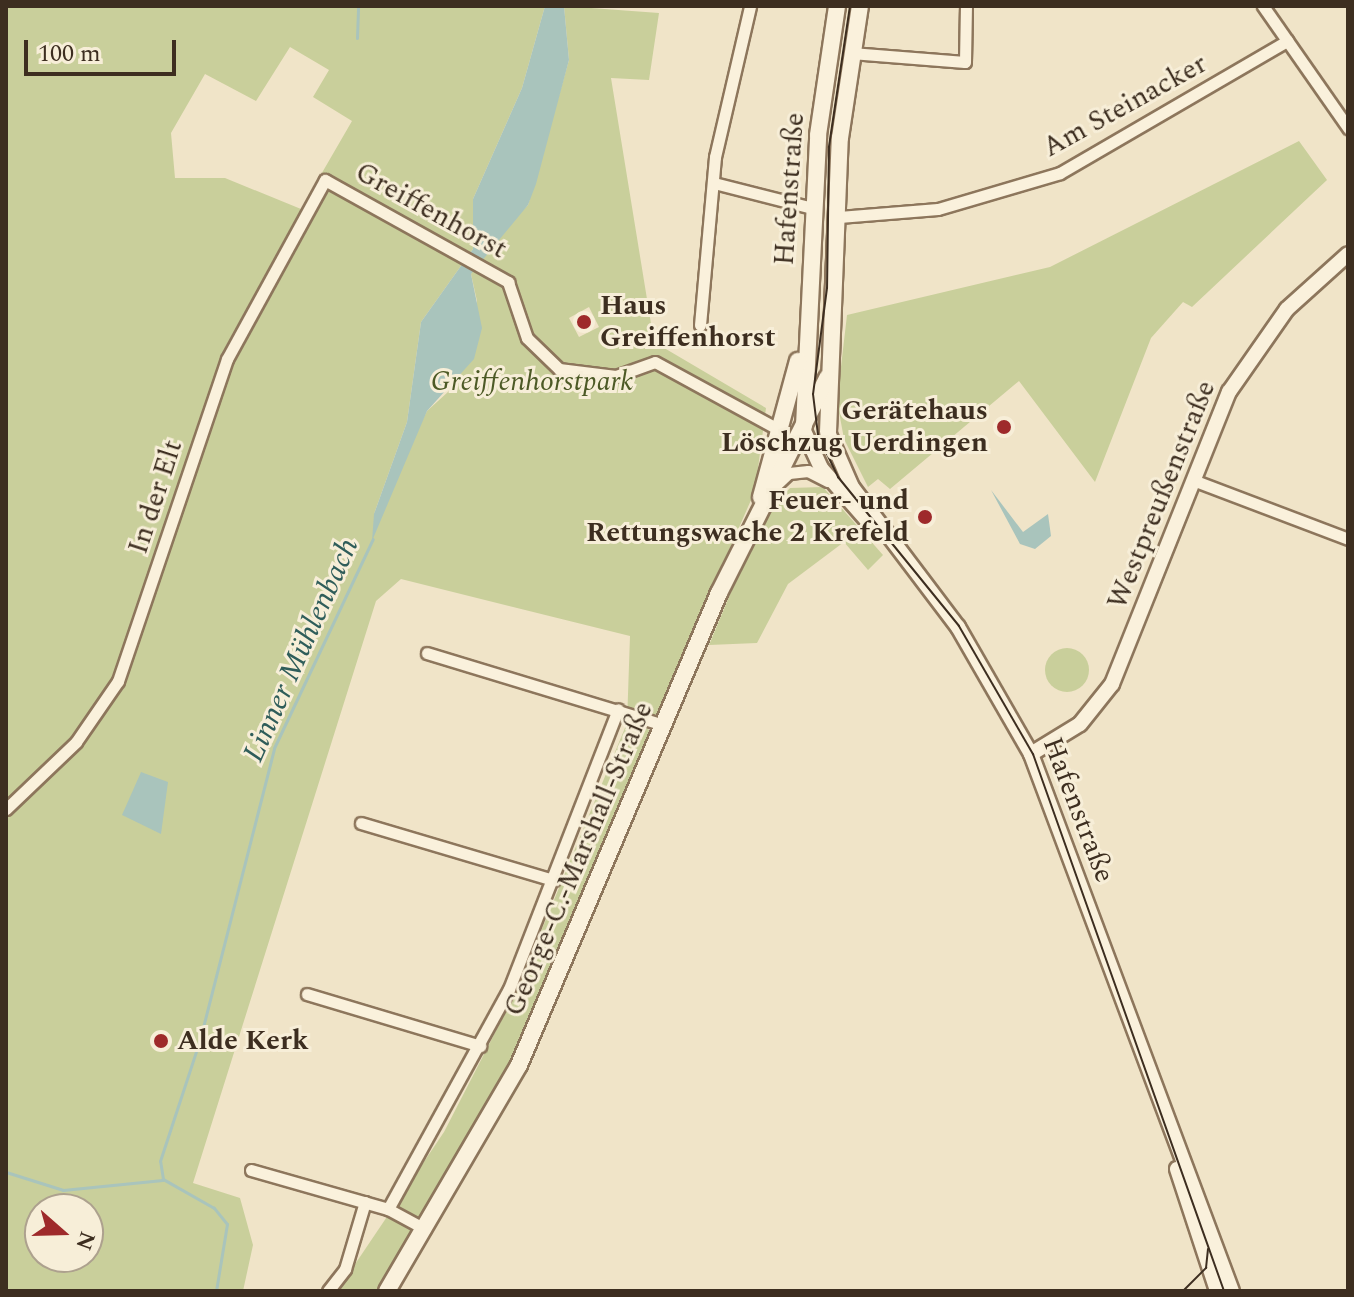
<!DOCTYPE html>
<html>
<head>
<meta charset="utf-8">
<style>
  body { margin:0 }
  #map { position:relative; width:1354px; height:1297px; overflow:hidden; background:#f0e4c8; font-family:Spectral,serif }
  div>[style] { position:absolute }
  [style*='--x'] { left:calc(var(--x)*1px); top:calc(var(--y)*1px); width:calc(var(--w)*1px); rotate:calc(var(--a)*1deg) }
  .green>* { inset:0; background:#c9cf9b }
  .round { border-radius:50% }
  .water>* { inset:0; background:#a9c4bc }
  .stream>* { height:3px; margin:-1.5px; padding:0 1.5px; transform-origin:1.5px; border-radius:1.5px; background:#a9c4bc }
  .roads { filter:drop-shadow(2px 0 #8d765c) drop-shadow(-2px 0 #8d765c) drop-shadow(0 2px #8d765c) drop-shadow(0 -2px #8d765c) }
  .minor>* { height:11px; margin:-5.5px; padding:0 5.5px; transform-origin:5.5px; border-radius:5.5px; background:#faf1dc }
  .tertiary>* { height:14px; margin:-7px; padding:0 7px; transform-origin:7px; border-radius:7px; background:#faf1dc }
  .secondary>* { height:16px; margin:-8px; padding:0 8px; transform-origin:8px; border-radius:8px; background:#faf1dc }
  .tram>* { height:2px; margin:-1px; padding:0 1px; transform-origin:1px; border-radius:1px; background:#3d2e20 }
  .dots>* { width:22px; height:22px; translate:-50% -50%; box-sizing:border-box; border:4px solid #f7eed8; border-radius:50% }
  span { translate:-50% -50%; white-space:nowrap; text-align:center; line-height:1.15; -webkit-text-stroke:6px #f7eed8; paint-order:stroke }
  .street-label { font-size:28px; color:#3d2e20 }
  .poi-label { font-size:28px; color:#3d2e20; font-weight:700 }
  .left { translate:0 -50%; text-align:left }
  .right { translate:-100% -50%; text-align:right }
  .park-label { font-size:28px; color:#4d5a26; font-style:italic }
  .water-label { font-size:30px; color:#2f5d5a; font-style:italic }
  .frame { position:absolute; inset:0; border:8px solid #3d2e20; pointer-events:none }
  .north { position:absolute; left:24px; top:1193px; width:80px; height:80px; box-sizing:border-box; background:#f7eed8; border:2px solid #ada18e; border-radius:50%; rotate:110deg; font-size:22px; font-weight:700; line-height:32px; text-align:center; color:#3d2e20 }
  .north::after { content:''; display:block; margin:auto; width:28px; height:36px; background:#9e2a2b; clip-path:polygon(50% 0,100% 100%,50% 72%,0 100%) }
  .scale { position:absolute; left:24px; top:40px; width:152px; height:36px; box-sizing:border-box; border:4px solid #3d2e20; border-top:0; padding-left:10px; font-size:24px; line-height:28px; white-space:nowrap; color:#3d2e20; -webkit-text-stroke:6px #f7eed8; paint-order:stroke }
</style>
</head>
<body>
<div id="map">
  <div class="green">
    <div style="clip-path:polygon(evenodd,6px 6px,545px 6px,522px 88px,473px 199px,473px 249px,421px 322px,407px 422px,374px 514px,427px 411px,459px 382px,477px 301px,471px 274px,480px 255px,528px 205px,569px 60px,564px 6px,659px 13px,649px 80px,611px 78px,654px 342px,766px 408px,755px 491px,657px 714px,635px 721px,652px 732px,514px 1063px,382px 1291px,337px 1291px,444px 1132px,516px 992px,627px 723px,630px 636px,401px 579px,376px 601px,193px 1183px,240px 1198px,253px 1245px,243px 1291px,6px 1291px,6px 6px,290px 47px,329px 70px,313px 97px,352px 121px,301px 209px,225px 178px,175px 178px,171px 133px,205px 74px,256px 101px,290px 47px,6px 6px,589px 307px,599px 327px,579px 337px,569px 318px,589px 307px,6px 6px,40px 1209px,88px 1209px,88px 1257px,40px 1257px,40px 1209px)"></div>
    <div style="clip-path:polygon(1299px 141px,1327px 180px,1192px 307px,1183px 302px,1151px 338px,1095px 482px,1019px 381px,890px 489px,878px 479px,868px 487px,844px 439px,837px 401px,847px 315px,1050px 267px)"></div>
    <div style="clip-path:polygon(823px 487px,883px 555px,868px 570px,844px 542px,788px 584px,757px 643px,709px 645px,755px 534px,775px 504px,790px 488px)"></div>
    <div class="round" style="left:1045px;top:648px;width:44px;height:44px"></div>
  </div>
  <div class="water">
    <div style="clip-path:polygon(545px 6px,564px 6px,569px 60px,536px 184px,528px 205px,471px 274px,482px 328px,474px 359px,427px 411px,372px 541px,374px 514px,407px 422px,421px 322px,473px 249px,473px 199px,522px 88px)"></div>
    <div style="clip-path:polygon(991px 490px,1023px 532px,1048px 514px,1051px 536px,1035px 549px,1020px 544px)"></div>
    <div style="clip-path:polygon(141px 772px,168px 782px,161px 834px,122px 815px)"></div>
  </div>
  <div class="stream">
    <div style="--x:357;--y:38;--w:32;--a:-88"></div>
    <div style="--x:6;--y:1172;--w:60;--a:17.5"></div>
    <div style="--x:63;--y:1190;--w:100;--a:-5.7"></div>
    <div style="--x:216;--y:1291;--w:68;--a:-80.7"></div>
    <div style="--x:227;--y:1224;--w:21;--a:-129"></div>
    <div style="--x:214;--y:1208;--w:59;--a:-150.4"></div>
    <div style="--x:163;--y:1179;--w:18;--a:-99"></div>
    <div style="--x:160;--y:1161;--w:128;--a:-71.8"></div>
    <div style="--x:200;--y:1039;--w:300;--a:-75.7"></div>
    <div style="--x:274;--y:748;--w:231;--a:-64.7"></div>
  </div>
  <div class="roads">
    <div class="minor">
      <div style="--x:1263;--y:6;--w:149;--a:55.1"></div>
      <div style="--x:851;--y:53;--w:114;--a:4.5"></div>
      <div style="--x:965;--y:62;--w:56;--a:-89"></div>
      <div style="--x:714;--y:183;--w:101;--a:14.3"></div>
      <div style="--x:839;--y:217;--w:99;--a:-4.6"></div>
      <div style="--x:938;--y:209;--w:127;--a:-16.4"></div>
      <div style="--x:1060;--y:173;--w:263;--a:-30.2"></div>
      <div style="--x:700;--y:325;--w:169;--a:-84.9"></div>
      <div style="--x:715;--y:157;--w:155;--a:-76.9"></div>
      <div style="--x:1193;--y:480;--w:166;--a:20.8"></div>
      <div style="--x:777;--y:484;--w:16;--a:-43"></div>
      <div style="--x:789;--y:473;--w:19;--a:-6"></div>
      <div style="--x:808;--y:471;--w:22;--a:27"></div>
      <div style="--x:427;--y:653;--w:248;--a:16.9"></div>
      <div style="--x:6;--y:809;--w:97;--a:-43.7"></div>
      <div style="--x:76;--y:742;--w:74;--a:-55.5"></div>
      <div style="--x:118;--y:681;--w:340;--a:-71.3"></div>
      <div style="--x:227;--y:359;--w:204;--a:-61.3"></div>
      <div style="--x:325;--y:180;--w:210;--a:29.1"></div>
      <div style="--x:508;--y:282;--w:59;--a:71.3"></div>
      <div style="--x:527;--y:338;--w:45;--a:44.1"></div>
      <div style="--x:559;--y:369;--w:57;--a:7"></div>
      <div style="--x:616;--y:376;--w:41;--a:-19.7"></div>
      <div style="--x:655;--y:362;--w:138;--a:28.6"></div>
      <div style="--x:361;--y:823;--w:201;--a:16.5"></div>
      <div style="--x:307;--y:994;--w:181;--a:16.7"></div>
      <div style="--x:251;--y:1170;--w:142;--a:15.9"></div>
      <div style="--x:388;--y:1209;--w:42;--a:28.4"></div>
      <div style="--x:388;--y:1209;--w:251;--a:-61.2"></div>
      <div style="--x:509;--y:989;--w:300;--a:-68.7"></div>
      <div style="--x:328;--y:1291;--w:28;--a:-52"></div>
      <div style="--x:345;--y:1269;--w:70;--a:-73.4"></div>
    </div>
    <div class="tertiary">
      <div style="--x:804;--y:431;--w:41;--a:65.3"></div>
      <div style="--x:821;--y:468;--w:67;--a:48.7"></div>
      <div style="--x:828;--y:432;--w:60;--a:66.4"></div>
      <div style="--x:852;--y:487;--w:176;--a:52.9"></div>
      <div style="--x:958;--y:627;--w:146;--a:60.1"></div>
      <div style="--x:1031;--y:754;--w:573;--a:69.48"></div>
      <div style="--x:1031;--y:754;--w:57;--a:-31.5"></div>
      <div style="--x:1080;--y:724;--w:51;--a:-51.3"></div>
      <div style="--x:1112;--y:684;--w:315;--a:-68.2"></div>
      <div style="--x:1229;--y:392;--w:101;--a:-55.1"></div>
      <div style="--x:1287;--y:309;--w:82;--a:-42"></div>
      <div style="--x:1177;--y:1169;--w:128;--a:71.8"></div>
    </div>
    <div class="secondary">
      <div style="--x:804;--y:426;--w:291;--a:-87.2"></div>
      <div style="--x:818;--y:135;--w:130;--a:-81.6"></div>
      <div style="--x:828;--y:432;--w:294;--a:-87.7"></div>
      <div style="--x:840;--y:138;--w:134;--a:-81.4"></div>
      <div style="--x:761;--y:497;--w:141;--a:-74.8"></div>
      <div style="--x:387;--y:1291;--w:262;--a:-59.7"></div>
      <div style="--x:519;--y:1065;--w:513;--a:-67.04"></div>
      <div style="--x:719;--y:593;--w:241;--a:-63.3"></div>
    </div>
  </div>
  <div class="tram">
    <div style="--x:850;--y:6;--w:143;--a:98.5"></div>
    <div style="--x:829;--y:147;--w:141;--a:90.8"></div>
    <div style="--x:827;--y:288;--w:107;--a:97.5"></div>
    <div style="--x:813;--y:394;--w:41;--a:83"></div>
    <div style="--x:818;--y:435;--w:47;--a:64.5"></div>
    <div style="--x:838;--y:477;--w:192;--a:50.9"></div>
    <div style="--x:959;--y:626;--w:148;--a:60"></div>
    <div style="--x:1033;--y:754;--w:570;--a:70.42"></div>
    <div style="--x:1183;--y:1291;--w:33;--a:-45"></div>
    <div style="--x:1206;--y:1268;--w:19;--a:-84"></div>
  </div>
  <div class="dots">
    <div style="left:584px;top:322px;background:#9e2a2b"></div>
    <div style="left:1004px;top:427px;background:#9e2a2b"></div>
    <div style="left:925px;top:517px;background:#9e2a2b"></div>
    <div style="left:161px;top:1041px;background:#9e2a2b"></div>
  </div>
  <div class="street-label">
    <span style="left:1125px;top:106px;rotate:-29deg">Am Steinacker</span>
    <span style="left:790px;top:189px;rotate:-86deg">Hafenstraße</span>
    <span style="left:431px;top:211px;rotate:29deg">Greiffenhorst</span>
    <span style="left:1162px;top:495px;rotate:-68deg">Westpreußenstraße</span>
    <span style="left:156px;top:497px;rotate:-72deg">In der Elt</span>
    <span style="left:1078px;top:810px;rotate:69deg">Hafenstraße</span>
    <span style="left:579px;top:859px;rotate:-67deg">George-C.-Marshall-Straße</span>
  </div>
  <div class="poi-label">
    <span class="left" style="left:600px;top:322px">Haus<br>Greiffenhorst</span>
    <span class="right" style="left:988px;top:427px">Gerätehaus<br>Löschzug Uerdingen</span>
    <span class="right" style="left:909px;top:517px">Feuer- und<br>Rettungswache 2 Krefeld</span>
    <span class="left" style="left:177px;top:1041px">Alde Kerk</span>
  </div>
  <div class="park-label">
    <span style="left:532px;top:382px">Greiffenhorstpark</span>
  </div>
  <div class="water-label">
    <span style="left:301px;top:650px;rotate:-66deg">Linner Mühlenbach</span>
  </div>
  <div class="frame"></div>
  <div class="north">N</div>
  <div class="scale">100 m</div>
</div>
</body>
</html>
